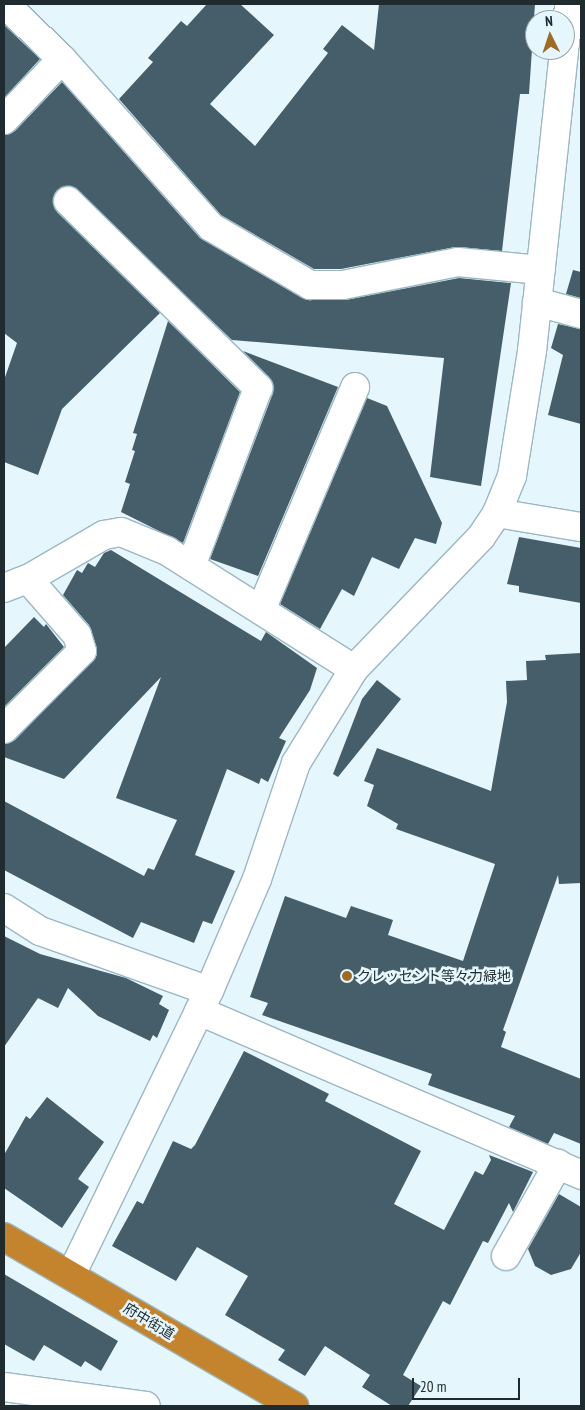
<!DOCTYPE html>
<html>
<head>
<meta charset="utf-8">
<style>
  body { margin:0 }
  #map { position:relative; width:585px; height:1410px; overflow:hidden; background:#e5f6fd; font-family:"PT Sans Narrow","Noto Sans JP",sans-serif }
  div>[style] { position:absolute }
  [style*='--x'] { left:calc(var(--x)*1px); top:calc(var(--y)*1px); width:calc(var(--w)*1px); rotate:calc(var(--a)*1deg) }
  .building>* { inset:0; background:#455e69 }
  .roads { filter:drop-shadow(1px 0 #9cb7c3) drop-shadow(-1px 0 #9cb7c3) drop-shadow(0 1px #9cb7c3) drop-shadow(0 -1px #9cb7c3) }
  .minor>* { height:28px; margin:-14px; padding:0 14px; transform-origin:14px; border-radius:14px; background:#fff }
  .highway>* { height:28px; margin:-14px; padding:0 14px; transform-origin:14px; border-radius:14px; background:#c3842d }
  .dots>* { width:14px; height:14px; translate:-50% -50%; box-sizing:border-box; border:2px solid #e5f6fd; border-radius:50% }
  span { translate:-50% -50%; white-space:nowrap; text-align:center; line-height:1.15; -webkit-text-stroke:5px #e5f6fd; paint-order:stroke }
  .poi-label { font-size:14px; color:#202b30 }
  .left { translate:0 -50%; text-align:left }
  .street-label { font-size:14px; color:#202b30 }
  .frame { position:absolute; inset:0; border:5px solid #202b30; pointer-events:none }
  .north { position:absolute; left:525px; top:10px; width:50px; height:50px; box-sizing:border-box; background:#e5f6fd; border:1px solid #96a5ab; border-radius:50%; rotate:356deg; font-size:14px; font-weight:700; line-height:20px; text-align:center; color:#202b30 }
  .north::after { content:''; display:block; margin:auto; width:18px; height:22px; background:#9f6a23; clip-path:polygon(50% 0,100% 100%,50% 72%,0 100%) }
  .scale { position:absolute; left:412px; top:1378px; width:108px; height:22px; box-sizing:border-box; border:2px solid #202b30; border-top:0; padding-left:6px; font-size:15px; line-height:18px; white-space:nowrap; color:#202b30; -webkit-text-stroke:4px #e5f6fd; paint-order:stroke }
</style>
</head>
<body>
<div id="map">
  <div class="building">
    <div style="clip-path:polygon(207px 4px,240px 4px,274px 35px,210px 104px,255px 146px,328px 53px,323px 49px,342px 25px,374px 50px,379px 4px,535px 4px,529px 94px,520px 94px,502px 251px,455px 247px,341px 269px,314px 269px,221px 215px,119px 99px,153px 62px,148px 58px,181px 21px,187px 26px)"></div>
    <div style="clip-path:polygon(4px 25px,40px 59px,4px 98px)"></div>
    <div style="clip-path:polygon(62px 82px,200px 238px,302px 298px,346px 300px,459px 278px,511px 283px,481px 486px,430px 477px,444px 358px,232px 340px,71px 186px,57px 190px,53px 198px,57px 212px,160px 313px,62px 409px,38px 475px,4px 462px,4px 380px,17px 343px,4px 333px,4px 135px,15px 131px)"></div>
    <div style="clip-path:polygon(573px 270px,581px 272px,581px 298px,566px 294px)"></div>
    <div style="clip-path:polygon(168px 321px,240px 392px,183px 543px,121px 512px,130px 484px,125px 482px,135px 451px,132px 450px,137px 434px,133px 433px)"></div>
    <div style="clip-path:polygon(558px 324px,581px 329px,581px 424px,548px 415px,563px 355px,551px 348px)"></div>
    <div style="clip-path:polygon(243px 351px,338px 387px,258px 576px,210px 559px,273px 393px,269px 377px)"></div>
    <div style="clip-path:polygon(367px 398px,387px 406px,442px 523px,436px 544px,415px 538px,399px 569px,372px 557px,354px 596px,342px 589px,320px 629px,280px 604px)"></div>
    <div style="clip-path:polygon(519px 537px,581px 548px,581px 603px,519px 592px,519px 586px,507px 584px)"></div>
    <div style="clip-path:polygon(111px 550px,261px 641px,266px 632px,317px 668px,310px 690px,279px 738px,286px 741px,268px 782px,261px 778px,259px 784px,227px 769px,195px 855px,235px 871px,212px 924px,203px 921px,194px 943px,141px 922px,133px 938px,4px 870px,4px 801px,144px 876px,148px 868px,154px 870px,177px 820px,116px 798px,161px 677px,64px 779px,4px 757px,4px 744px,15px 740px,97px 655px,89px 625px,63px 595px,77px 570px,82px 573px,88px 563px,95px 567px,104px 553px)"></div>
    <div style="clip-path:polygon(34px 617px,44px 627px,46px 624px,64px 647px,4px 707px,4px 648px)"></div>
    <div style="clip-path:polygon(581px 653px,581px 883px,559px 884px,558px 875px,503px 1030px,506px 1032px,501px 1047px,581px 1079px,581px 1144px,554px 1133px,548px 1144px,509px 1127px,515px 1116px,428px 1085px,432px 1074px,262px 1015px,268px 1003px,250px 997px,285px 896px,346px 918px,351px 906px,393px 920px,388px 935px,463px 961px,495px 864px,396px 829px,398px 824px,367px 806px,374px 785px,364px 781px,377px 748px,491px 791px,507px 702px,506px 681px,527px 680px,526px 661px,546px 660px,545px 655px)"></div>
    <div style="clip-path:polygon(377px 680px,401px 699px,338px 777px,333px 774px,362px 699px)"></div>
    <div style="clip-path:polygon(4px 936px,40px 954px,126px 978px,163px 996px,159px 1004px,169px 1010px,157px 1038px,153px 1035px,150px 1041px,98px 1016px,68px 988px,58px 1008px,38px 998px,4px 1047px)"></div>
    <div style="clip-path:polygon(244px 1051px,329px 1094px,325px 1101px,421px 1151px,394px 1204px,444px 1230px,475px 1171px,483px 1175px,491px 1160px,489px 1155px,533px 1172px,513px 1212px,509px 1203px,488px 1243px,483px 1241px,450px 1305px,443px 1301px,403px 1375px,421px 1386px,408px 1406px,392px 1406px,362px 1387px,370px 1375px,325px 1346px,305px 1376px,278px 1360px,285px 1350px,225px 1315px,248px 1276px,197px 1247px,176px 1281px,112px 1246px,137px 1201px,143px 1204px,173px 1141px,191px 1149px,195px 1145px)"></div>
    <div style="clip-path:polygon(47px 1097px,104px 1142px,78px 1179px,89px 1187px,62px 1228px,4px 1188px,4px 1155px,26px 1116px,30px 1119px)"></div>
    <div style="clip-path:polygon(559px 1194px,581px 1207px,581px 1252px,571px 1269px,551px 1275px,535px 1266px,528px 1249px)"></div>
    <div style="clip-path:polygon(4px 1274px,118px 1341px,101px 1371px,85px 1361px,81px 1367px,44px 1345px,34px 1361px,4px 1344px)"></div>
  </div>
  <div class="roads">
    <div class="minor">
      <div style="--x:5;--y:4;--w:79;--a:44"></div>
      <div style="--x:62;--y:59;--w:225;--a:48.4"></div>
      <div style="--x:211;--y:227;--w:115;--a:30.4"></div>
      <div style="--x:310;--y:285;--w:33;--a:0"></div>
      <div style="--x:343;--y:285;--w:117;--a:-11.3"></div>
      <div style="--x:458;--y:262;--w:83;--a:5.5"></div>
      <div style="--x:565;--y:43;--w:39;--a:-84"></div>
      <div style="--x:4;--y:120;--w:84;--a:-46.4"></div>
      <div style="--x:68;--y:201;--w:267;--a:44.5"></div>
      <div style="--x:258;--y:388;--w:190;--a:110.6"></div>
      <div style="--x:537;--y:302;--w:46;--a:15.3"></div>
      <div style="--x:497;--y:513;--w:85;--a:9.5"></div>
      <div style="--x:4;--y:588;--w:26;--a:-21"></div>
      <div style="--x:28;--y:579;--w:88;--a:-30.1"></div>
      <div style="--x:104;--y:535;--w:17;--a:-10"></div>
      <div style="--x:121;--y:532;--w:50;--a:22.4"></div>
      <div style="--x:167;--y:551;--w:221;--a:32.3"></div>
      <div style="--x:261;--y:610;--w:242;--a:-67.1"></div>
      <div style="--x:4;--y:729;--w:110;--a:-45"></div>
      <div style="--x:82;--y:651;--w:17;--a:-107"></div>
      <div style="--x:77;--y:635;--w:74;--a:-131.2"></div>
      <div style="--x:4;--y:908;--w:43;--a:32.6"></div>
      <div style="--x:40;--y:931;--w:179;--a:19.5"></div>
      <div style="--x:199;--y:1011;--w:416;--a:23.2"></div>
      <div style="--x:506;--y:1256;--w:106;--a:-60.5"></div>
      <div style="--x:71;--y:1275;--w:316;--a:-64.1"></div>
      <div style="--x:209;--y:991;--w:122;--a:-66.8"></div>
      <div style="--x:257;--y:879;--w:122;--a:-71.4"></div>
      <div style="--x:296;--y:763;--w:110;--a:-58.3"></div>
      <div style="--x:354;--y:669;--w:183;--a:-46.1"></div>
      <div style="--x:481;--y:537;--w:29;--a:-56"></div>
      <div style="--x:497;--y:513;--w:40;--a:-68"></div>
      <div style="--x:512;--y:476;--w:127;--a:-80.9"></div>
      <div style="--x:532;--y:351;--w:303;--a:-83.9"></div>
      <div style="--x:4;--y:1387;--w:143;--a:7.6"></div>
    </div>
    <div class="highway">
      <div style="--x:4;--y:1237;--w:336;--a:30.2"></div>
    </div>
  </div>
  <div class="dots">
    <div style="left:347px;top:976px;background:#9f6a23"></div>
  </div>
  <div class="poi-label">
    <span class="left" style="left:357px;top:976px">クレッセント等々力緑地</span>
  </div>
  <div class="street-label">
    <span style="left:149px;top:1321px;rotate:31deg">府中街道</span>
  </div>
  <div class="frame"></div>
  <div class="north">N</div>
  <div class="scale">20 m</div>
</div>
</body>
</html>
